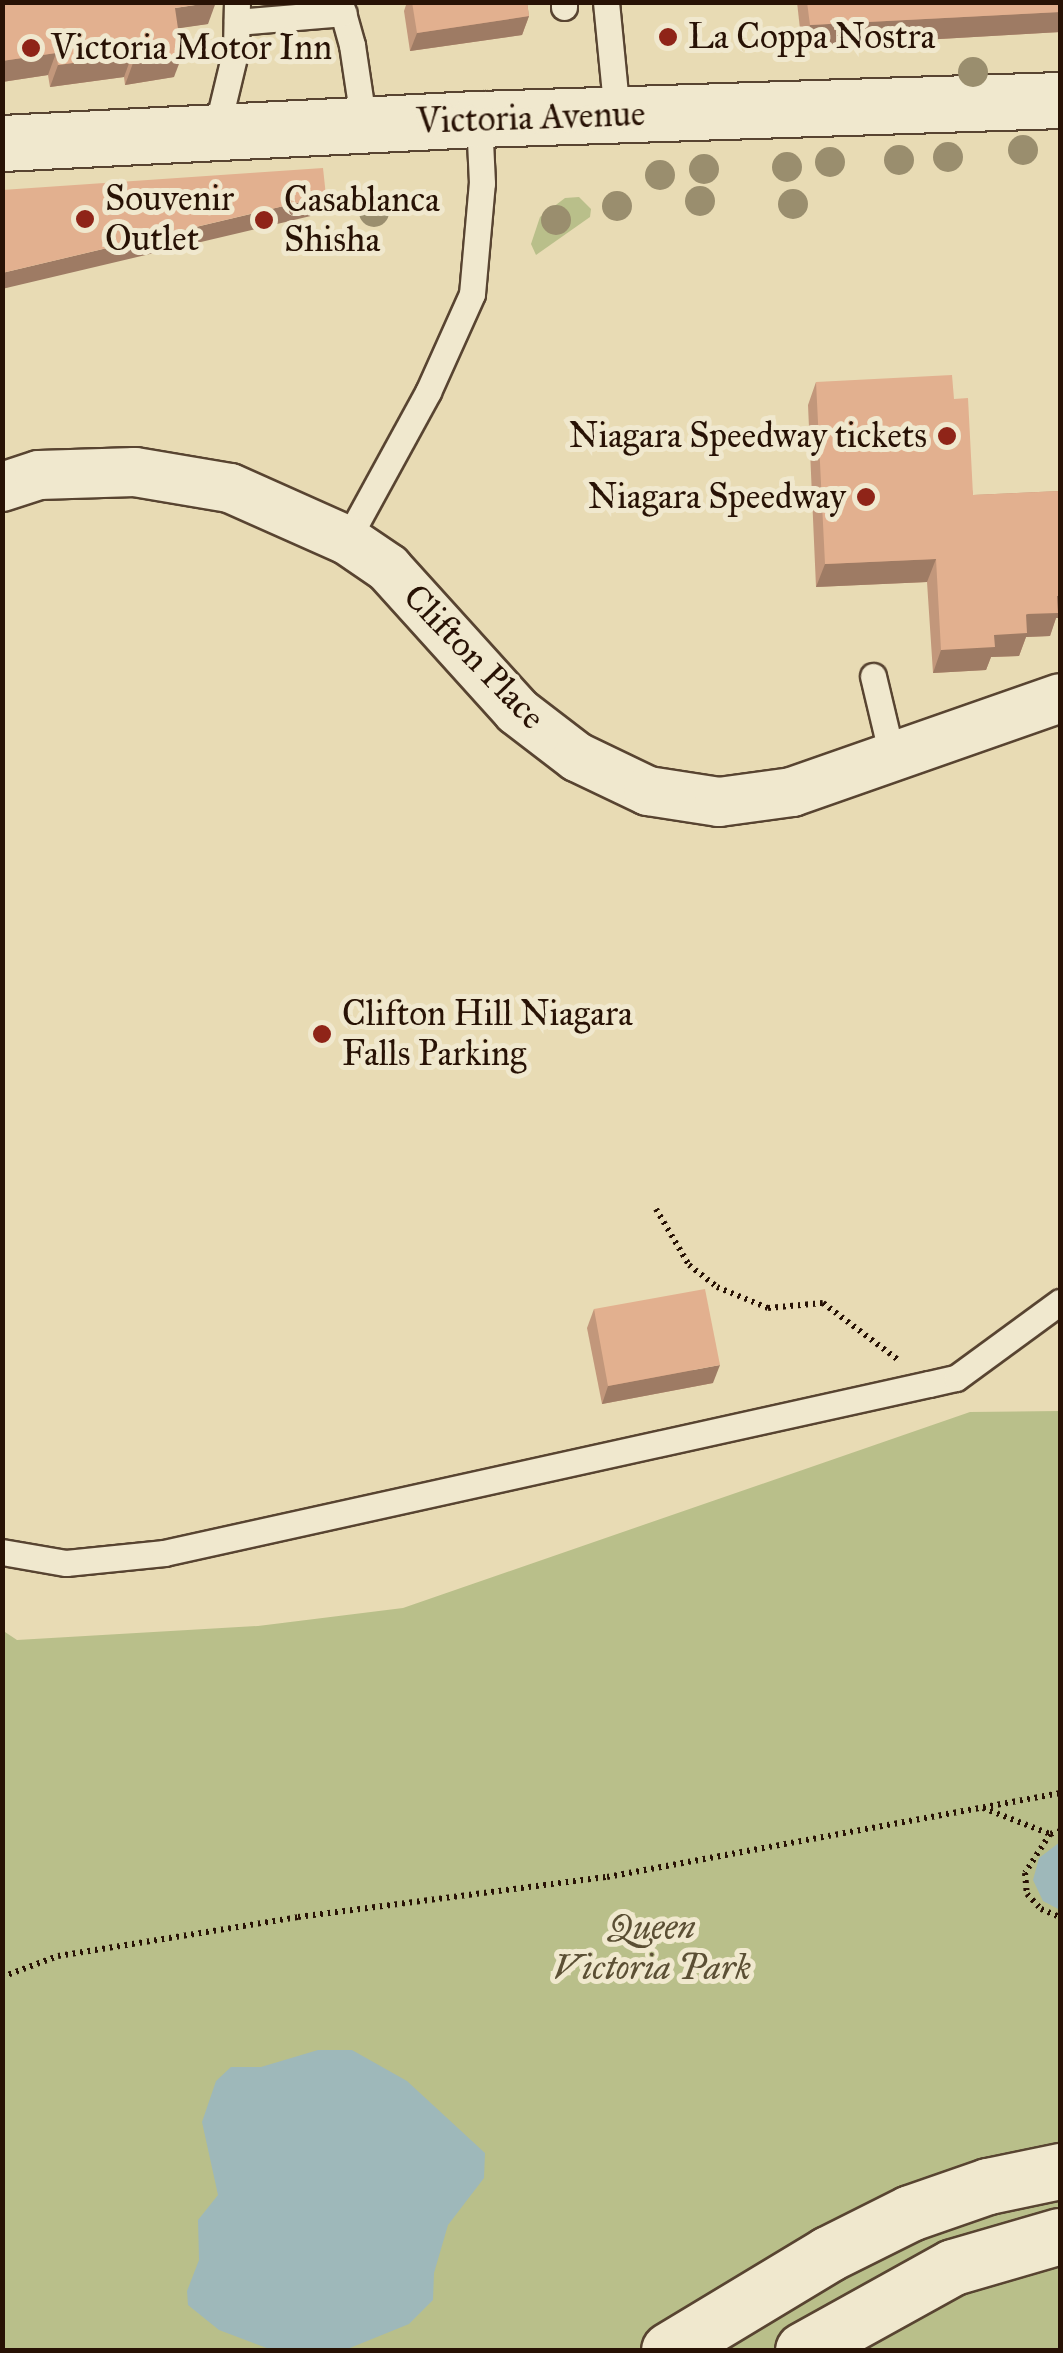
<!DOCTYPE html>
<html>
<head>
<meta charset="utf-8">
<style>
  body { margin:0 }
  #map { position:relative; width:1063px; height:2353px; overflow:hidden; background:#e8dbb4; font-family:"IM FELL Great Primer",serif }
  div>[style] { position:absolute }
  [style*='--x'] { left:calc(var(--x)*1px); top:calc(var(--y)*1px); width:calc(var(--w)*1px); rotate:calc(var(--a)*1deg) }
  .green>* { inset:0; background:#b9bf8a }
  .water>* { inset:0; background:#9eb8ba }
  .path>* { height:6px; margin-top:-3px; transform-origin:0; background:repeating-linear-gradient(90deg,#281205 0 2.5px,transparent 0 7.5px) }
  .roads { filter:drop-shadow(2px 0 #584431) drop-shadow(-2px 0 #584431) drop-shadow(0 2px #584431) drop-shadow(0 -2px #584431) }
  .lane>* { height:25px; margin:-12.5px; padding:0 12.5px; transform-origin:12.5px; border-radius:12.5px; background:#f0e8ce }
  .street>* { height:48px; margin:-24px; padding:0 24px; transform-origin:24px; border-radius:24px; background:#f0e8ce }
  .secondary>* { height:55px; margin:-27.5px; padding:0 27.5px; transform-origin:27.5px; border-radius:27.5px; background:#f0e8ce }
  .trees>* { width:30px; height:30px; margin:-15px; border-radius:50%; background:#9a8e6e }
  .wall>* { inset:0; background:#c2977b }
  .shaded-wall>* { inset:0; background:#9e7b64 }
  .building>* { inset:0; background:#e2b08f }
  .dots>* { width:28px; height:28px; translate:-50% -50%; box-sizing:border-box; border:5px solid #f0e8ce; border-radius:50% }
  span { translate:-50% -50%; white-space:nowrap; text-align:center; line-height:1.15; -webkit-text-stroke:10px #f0e8ce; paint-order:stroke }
  .poi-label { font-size:35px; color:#281205 }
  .left { translate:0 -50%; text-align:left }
  .right { translate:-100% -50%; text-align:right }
  .street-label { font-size:35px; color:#281205 }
  .park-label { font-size:35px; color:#5b4f34; font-style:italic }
  .frame { position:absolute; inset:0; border:5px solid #281205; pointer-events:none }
</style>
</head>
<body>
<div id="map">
  <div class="green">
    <div style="clip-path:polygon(579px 197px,591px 209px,590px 217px,536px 255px,531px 244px,540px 217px,565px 198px)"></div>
    <div style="clip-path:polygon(1060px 1411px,1060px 2350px,3px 2350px,2px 1630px,17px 1640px,258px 1626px,403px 1608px,970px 1412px)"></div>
  </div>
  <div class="water">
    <div style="clip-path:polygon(1060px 1842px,1060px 1910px,1043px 1901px,1033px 1880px,1039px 1858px)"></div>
    <div style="clip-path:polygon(318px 2050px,352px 2050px,407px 2081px,485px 2153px,484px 2178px,448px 2225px,434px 2273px,433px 2300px,409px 2324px,345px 2350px,272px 2350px,219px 2330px,188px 2305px,187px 2291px,199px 2260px,198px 2220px,218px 2195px,202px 2122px,216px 2081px,231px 2067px,261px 2067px)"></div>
  </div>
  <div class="path">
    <div style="--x:656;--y:1209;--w:65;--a:59.5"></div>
    <div style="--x:689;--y:1265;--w:36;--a:38"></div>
    <div style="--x:717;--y:1287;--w:55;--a:22.4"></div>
    <div style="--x:768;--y:1308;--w:55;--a:-5.2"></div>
    <div style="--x:823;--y:1303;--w:93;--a:37.1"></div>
    <div style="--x:983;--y:1808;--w:72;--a:21.2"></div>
    <div style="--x:1060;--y:1831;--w:10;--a:163"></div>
    <div style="--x:1050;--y:1834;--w:46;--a:122.7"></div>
    <div style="--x:1025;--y:1873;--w:21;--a:85"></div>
    <div style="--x:1027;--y:1894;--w:21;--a:47"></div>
    <div style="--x:1041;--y:1909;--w:21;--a:23"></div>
    <div style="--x:2;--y:1977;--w:60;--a:-20.6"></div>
    <div style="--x:58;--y:1956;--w:243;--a:-9.2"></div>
    <div style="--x:298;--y:1917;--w:312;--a:-7.4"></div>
    <div style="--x:607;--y:1877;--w:461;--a:-10.5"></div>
  </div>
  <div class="roads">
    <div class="lane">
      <div style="--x:340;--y:2;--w:45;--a:74.4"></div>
      <div style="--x:352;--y:45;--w:81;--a:81.5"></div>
      <div style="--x:564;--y:2;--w:5;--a:90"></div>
      <div style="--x:606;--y:2;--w:113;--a:84.4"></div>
      <div style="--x:237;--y:22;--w:107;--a:-4.8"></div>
      <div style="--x:216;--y:132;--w:85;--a:-76.5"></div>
      <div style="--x:236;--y:49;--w:47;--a:-88.8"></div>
      <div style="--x:347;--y:540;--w:169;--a:-61.3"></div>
      <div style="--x:428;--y:392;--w:107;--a:-65.8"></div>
      <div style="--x:472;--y:294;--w:111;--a:-84.9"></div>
      <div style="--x:482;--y:183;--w:64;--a:-92.7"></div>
      <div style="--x:873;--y:676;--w:86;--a:76.6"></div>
      <div style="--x:2;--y:1552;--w:65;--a:9.8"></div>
      <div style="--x:66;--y:1563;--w:99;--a:-5.8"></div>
      <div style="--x:164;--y:1553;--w:783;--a:-12.46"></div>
      <div style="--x:929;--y:1384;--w:28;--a:-13"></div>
      <div style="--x:956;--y:1378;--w:129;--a:-36.2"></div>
    </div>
    <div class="street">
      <div style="--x:2;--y:487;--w:39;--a:-18"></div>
      <div style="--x:39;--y:475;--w:96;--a:-1.8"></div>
      <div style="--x:135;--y:472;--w:96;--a:9.6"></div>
      <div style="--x:230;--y:488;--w:128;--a:24"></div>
      <div style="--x:347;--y:540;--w:50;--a:34.3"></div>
      <div style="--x:388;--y:568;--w:193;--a:47.9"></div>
      <div style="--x:517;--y:711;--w:76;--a:37.5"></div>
      <div style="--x:577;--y:757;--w:79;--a:25.6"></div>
      <div style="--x:648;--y:791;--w:72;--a:8.8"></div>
      <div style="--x:719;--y:802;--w:74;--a:-7.8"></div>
      <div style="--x:792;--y:792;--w:284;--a:-19.3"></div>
    </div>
    <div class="secondary">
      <div style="--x:2;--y:143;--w:478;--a:-2.9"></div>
      <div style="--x:479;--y:119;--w:581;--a:-1.87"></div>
      <div style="--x:669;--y:2350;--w:186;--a:-31.1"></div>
      <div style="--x:828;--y:2254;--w:92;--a:-26.6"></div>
      <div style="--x:910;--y:2213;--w:83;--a:-19.1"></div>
      <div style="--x:988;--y:2186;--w:74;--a:-11.8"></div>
      <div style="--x:803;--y:2350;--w:171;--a:-29"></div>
      <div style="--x:953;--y:2267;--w:111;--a:-16.2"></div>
    </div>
  </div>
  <div class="trees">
    <div style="left:973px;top:72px"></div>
    <div style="left:1023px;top:150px"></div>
    <div style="left:948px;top:157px"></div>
    <div style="left:899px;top:160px"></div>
    <div style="left:830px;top:162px"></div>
    <div style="left:787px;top:167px"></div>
    <div style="left:704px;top:169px"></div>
    <div style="left:660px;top:175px"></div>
    <div style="left:700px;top:201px"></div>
    <div style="left:793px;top:204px"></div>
    <div style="left:617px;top:206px"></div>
    <div style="left:374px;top:212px"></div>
    <div style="left:556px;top:220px"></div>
  </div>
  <div class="wall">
    <div style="clip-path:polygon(2px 2px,208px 24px,178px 28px,174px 77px,125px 85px,124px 77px,50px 87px,48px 75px,2px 82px)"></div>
    <div style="clip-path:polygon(407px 2px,527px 2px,529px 16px,522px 35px,410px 51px,404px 11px)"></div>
    <div style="clip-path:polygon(797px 2px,1060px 2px,1060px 32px,802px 47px)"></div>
    <div style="clip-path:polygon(816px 382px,954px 399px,973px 495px,1060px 491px,1060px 618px,1056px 618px,1050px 636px,1026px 637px,1019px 656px,991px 657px,986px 670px,933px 673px,927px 582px,816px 587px,808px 405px)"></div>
    <div style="clip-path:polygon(594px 1309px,713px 1383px,602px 1404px,587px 1328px)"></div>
  </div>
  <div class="shaded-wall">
    <div style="clip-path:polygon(216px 2px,208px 24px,167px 30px,175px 8px)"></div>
    <div style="clip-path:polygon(1060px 12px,1060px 32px,802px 47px,810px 25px)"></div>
    <div style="clip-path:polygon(529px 16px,522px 35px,410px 51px,417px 33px)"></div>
    <div style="clip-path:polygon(56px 53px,48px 75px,2px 82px,2px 61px)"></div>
    <div style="clip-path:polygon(132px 55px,124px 77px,50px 87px,58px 65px)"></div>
    <div style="clip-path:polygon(182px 56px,174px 77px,125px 85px,133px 63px)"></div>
    <div style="clip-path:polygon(326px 196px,319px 214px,2px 289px,2px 273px)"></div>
    <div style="clip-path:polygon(936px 559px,927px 582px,816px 587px,825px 564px)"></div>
    <div style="clip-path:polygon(1057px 596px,1060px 596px,1060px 618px,1056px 618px,1050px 636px,1026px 637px,1019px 656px,991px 657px,986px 670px,933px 673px,941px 650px,994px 635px)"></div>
    <div style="clip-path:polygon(720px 1365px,713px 1383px,602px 1404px,608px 1386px)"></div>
  </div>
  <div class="building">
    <div style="clip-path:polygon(2px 2px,214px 2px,175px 8px,182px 56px,133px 63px,132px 55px,58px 65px,56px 53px,2px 61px)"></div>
    <div style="clip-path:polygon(412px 2px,527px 2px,529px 16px,417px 33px)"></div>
    <div style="clip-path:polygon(807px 2px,1060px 2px,1060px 12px,810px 25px)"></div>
    <div style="clip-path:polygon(323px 168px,326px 196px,2px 273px,2px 190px)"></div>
    <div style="clip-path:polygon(952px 375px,954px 399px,968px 398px,973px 495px,1060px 491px,1060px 596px,1057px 596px,1058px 613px,1026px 614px,1027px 633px,994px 635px,995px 647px,941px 650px,936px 559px,825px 564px,816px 382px)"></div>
    <div style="clip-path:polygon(705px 1289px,720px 1365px,608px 1386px,594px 1309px)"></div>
  </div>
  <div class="dots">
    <div style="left:668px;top:37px;background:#8f2418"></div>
    <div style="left:31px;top:48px;background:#8f2418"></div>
    <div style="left:85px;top:219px;background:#8f2418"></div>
    <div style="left:264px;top:220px;background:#8f2418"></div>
    <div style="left:947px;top:436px;background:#8f2418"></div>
    <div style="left:866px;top:497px;background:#8f2418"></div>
    <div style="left:322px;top:1034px;background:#8f2418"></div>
  </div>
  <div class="poi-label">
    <span class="left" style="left:688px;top:37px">La Coppa Nostra</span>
    <span class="left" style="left:51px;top:48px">Victoria Motor Inn</span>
    <span class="left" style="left:105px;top:219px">Souvenir<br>Outlet</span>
    <span class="left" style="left:284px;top:220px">Casablanca<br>Shisha</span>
    <span class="right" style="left:927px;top:436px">Niagara Speedway tickets</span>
    <span class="right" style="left:846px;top:497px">Niagara Speedway</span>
    <span class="left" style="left:342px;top:1034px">Clifton Hill Niagara<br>Falls Parking</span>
  </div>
  <div class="street-label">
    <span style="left:531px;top:118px;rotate:-2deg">Victoria Avenue</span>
    <span style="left:474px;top:657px;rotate:46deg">Clifton Place</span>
  </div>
  <div class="park-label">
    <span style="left:652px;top:1948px">Queen<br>Victoria Park</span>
  </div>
  <div class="frame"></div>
</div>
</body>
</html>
